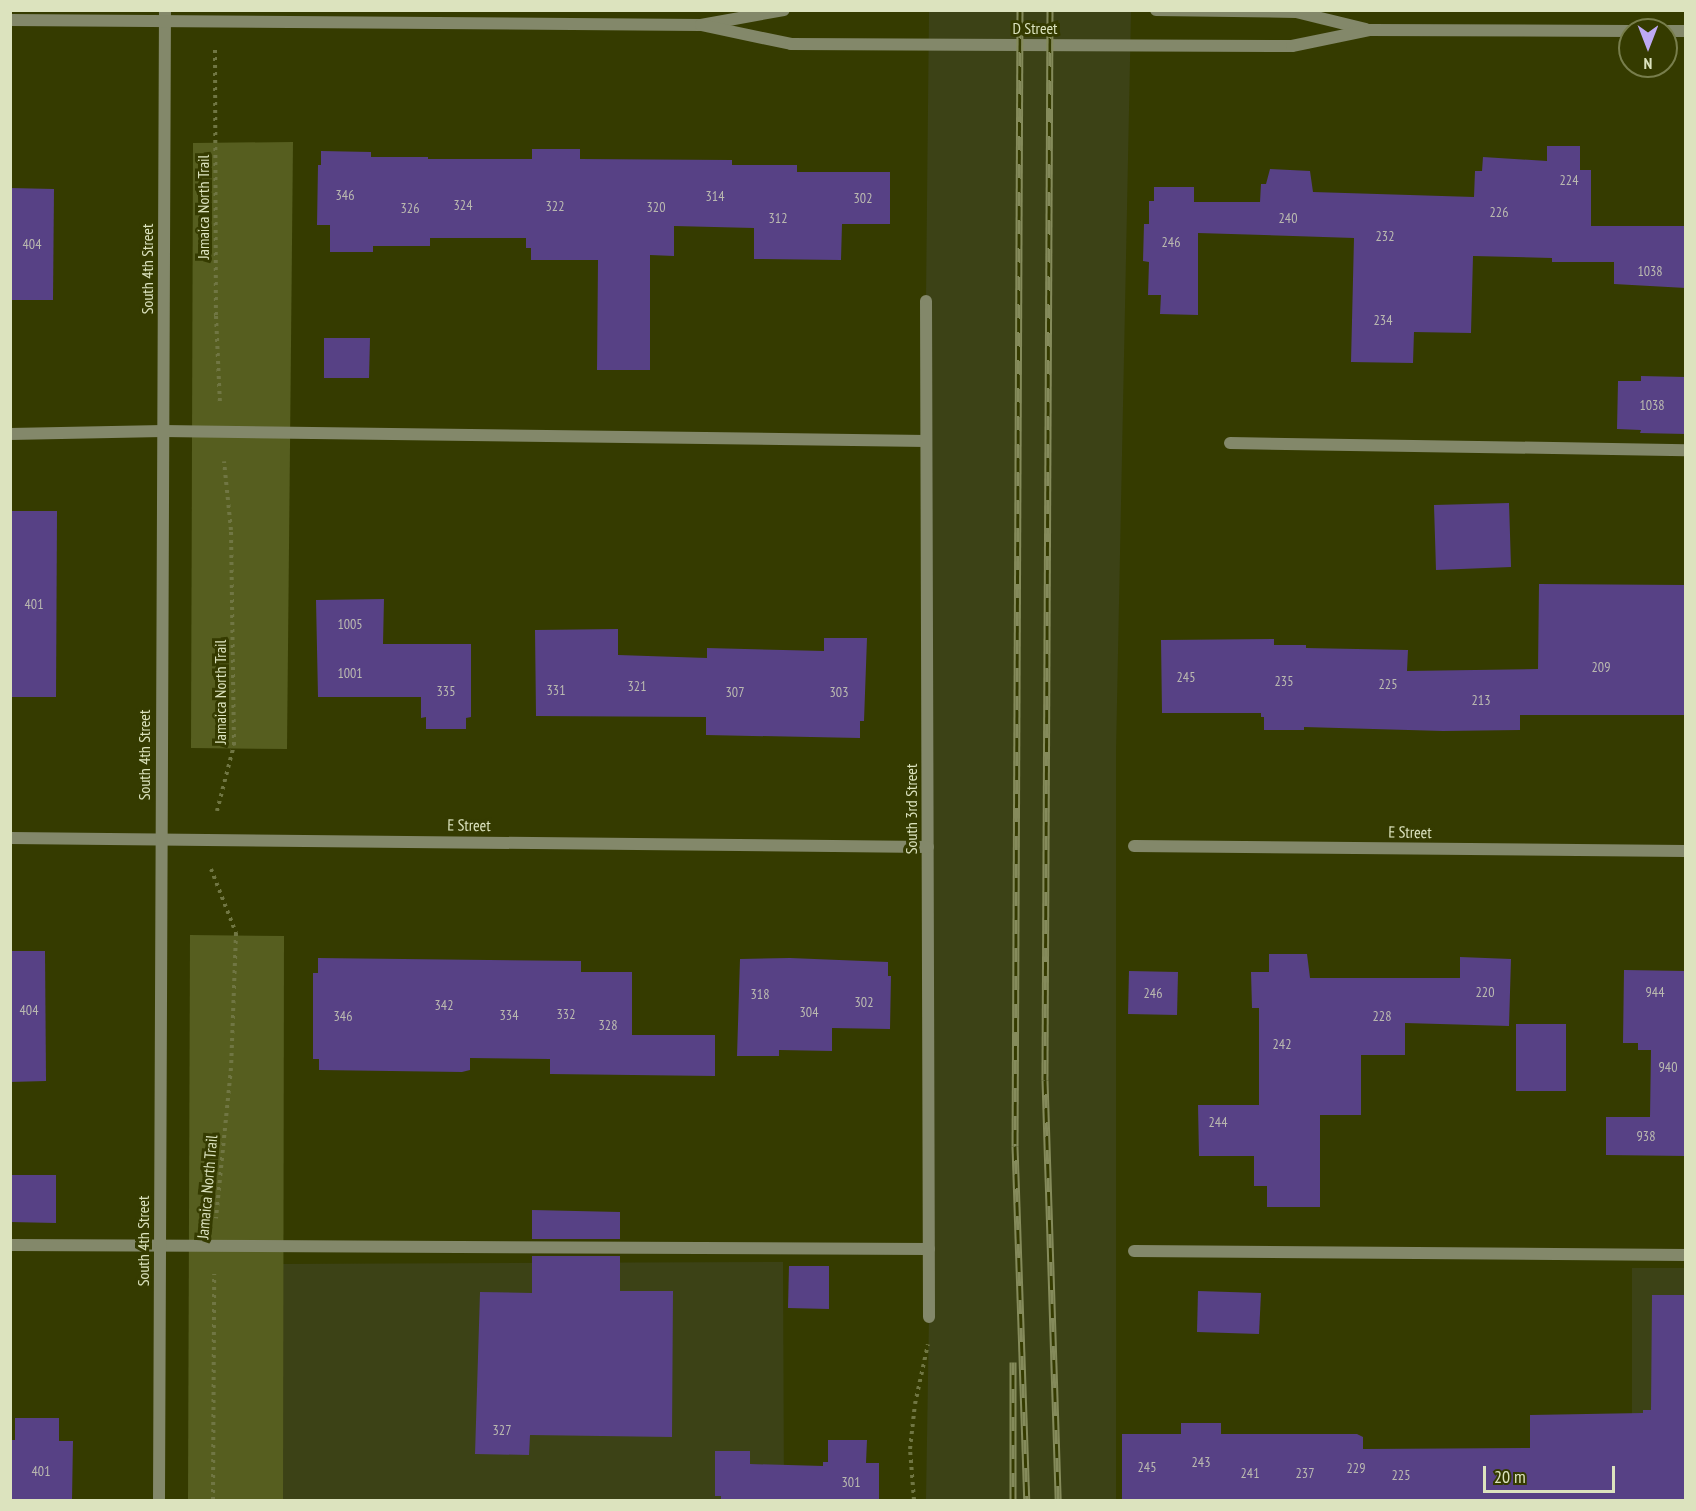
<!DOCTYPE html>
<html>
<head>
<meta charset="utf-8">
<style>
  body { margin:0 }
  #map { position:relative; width:1696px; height:1511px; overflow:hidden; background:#353b00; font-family:"PT Sans Narrow",sans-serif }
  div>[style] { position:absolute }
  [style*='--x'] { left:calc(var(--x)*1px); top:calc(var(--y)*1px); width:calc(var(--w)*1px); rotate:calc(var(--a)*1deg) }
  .built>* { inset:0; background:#3c4216 }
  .green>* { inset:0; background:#565e1f }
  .building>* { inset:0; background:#574185 }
  .path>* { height:4px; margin-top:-2px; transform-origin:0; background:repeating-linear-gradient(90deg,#707643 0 3px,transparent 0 7.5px) }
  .service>* { height:12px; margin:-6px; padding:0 6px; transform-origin:6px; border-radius:6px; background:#83886a }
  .minor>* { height:12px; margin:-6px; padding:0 6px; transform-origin:6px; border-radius:6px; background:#83886a }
  .tertiary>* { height:12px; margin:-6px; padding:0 6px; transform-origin:6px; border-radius:6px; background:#83886a }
  .rail>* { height:7px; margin-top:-3.5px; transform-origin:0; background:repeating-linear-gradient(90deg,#353b00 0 14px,#858b5b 0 28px); box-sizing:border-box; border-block:2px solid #858b5b }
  span { translate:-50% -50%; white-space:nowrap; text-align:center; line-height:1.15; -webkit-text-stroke:6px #353b00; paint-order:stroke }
  .number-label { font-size:14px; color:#bbbab0 }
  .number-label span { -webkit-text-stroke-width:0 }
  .street-label { font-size:16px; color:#dce3be }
  .frame { position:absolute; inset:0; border:12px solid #dce3be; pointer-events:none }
  .north { position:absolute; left:1618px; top:18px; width:60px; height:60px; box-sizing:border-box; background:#353b00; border:2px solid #787e4c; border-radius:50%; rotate:180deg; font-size:16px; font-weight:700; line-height:24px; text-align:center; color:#dce3be }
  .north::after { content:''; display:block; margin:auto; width:21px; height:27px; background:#bea9f5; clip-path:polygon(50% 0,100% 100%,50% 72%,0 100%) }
  .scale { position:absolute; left:1483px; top:1466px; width:132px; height:27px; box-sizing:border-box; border:3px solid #dce3be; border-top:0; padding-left:8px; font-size:18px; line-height:21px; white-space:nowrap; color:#dce3be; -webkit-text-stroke:4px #353b00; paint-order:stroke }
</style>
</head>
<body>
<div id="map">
  <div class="built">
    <div style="clip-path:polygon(929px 11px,1131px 11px,1116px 751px,1116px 1500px,926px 1500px,929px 1317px,926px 301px)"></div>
    <div style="clip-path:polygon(783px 1262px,784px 1500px,283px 1500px,283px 1264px)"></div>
    <div style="clip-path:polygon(1632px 1268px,1685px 1268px,1685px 1500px,1632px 1500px)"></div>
  </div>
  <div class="green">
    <div style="clip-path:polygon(293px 142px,287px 749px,191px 748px,193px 143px)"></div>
    <div style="clip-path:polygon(190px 935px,284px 936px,283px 1500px,188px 1500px)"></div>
  </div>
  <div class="building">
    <div style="clip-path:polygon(1547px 146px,1580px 146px,1580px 170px,1591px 170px,1591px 226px,1686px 226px,1686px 288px,1614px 284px,1614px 262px,1552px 262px,1552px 258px,1473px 256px,1471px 333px,1414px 332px,1413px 363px,1351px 362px,1354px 238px,1198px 233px,1198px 315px,1160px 314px,1161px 295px,1148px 295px,1149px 262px,1143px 261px,1144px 224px,1149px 224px,1149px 201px,1154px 201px,1154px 187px,1194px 187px,1194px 202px,1260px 202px,1261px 184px,1266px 184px,1270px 169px,1310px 171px,1313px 192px,1474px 197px,1475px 171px,1482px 171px,1483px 157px,1547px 161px)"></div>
    <div style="clip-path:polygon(532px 149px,580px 149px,580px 159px,732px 160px,732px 165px,797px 165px,797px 172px,890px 172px,890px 224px,842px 224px,841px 260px,754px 259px,754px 228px,674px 226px,674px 256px,650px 255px,650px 370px,597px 370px,598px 260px,531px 260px,531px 248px,526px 248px,526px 238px,430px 238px,430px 246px,373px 246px,373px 252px,330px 252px,330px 225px,317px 225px,318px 165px,321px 165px,321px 151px,371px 152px,371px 157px,428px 157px,428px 159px,532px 159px)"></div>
    <div style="clip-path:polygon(10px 188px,54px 189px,53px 300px,10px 300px)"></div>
    <div style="clip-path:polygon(324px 338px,370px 338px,369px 378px,324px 378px)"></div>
    <div style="clip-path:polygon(1641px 376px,1686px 377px,1686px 434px,1640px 433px,1641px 430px,1617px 429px,1618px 381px,1641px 381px)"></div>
    <div style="clip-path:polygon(1509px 503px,1511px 567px,1436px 570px,1434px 505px)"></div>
    <div style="clip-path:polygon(10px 511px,57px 511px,56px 697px,10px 697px)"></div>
    <div style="clip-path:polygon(1539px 584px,1686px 585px,1686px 715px,1520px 715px,1520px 730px,1443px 731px,1304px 727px,1304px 730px,1264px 730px,1264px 717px,1261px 717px,1261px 713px,1162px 713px,1161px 640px,1274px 639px,1274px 645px,1306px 645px,1306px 648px,1408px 650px,1407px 671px,1538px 669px)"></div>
    <div style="clip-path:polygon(384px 599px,383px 644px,471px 644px,471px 717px,466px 718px,466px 729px,426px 729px,426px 717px,421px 718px,421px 697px,318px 697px,316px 600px)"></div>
    <div style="clip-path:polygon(618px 629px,618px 655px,707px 658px,707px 648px,824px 651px,824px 638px,867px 638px,864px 721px,860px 721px,860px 738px,706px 735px,706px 717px,536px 716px,535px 630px)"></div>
    <div style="clip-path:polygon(10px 951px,45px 951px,46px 1081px,10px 1082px)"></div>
    <div style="clip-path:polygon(1269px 954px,1307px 954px,1310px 978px,1460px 978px,1460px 957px,1511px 959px,1509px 1026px,1405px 1023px,1405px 1055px,1361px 1055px,1361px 1115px,1320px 1115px,1320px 1207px,1267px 1207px,1267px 1186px,1254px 1186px,1254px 1156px,1199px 1156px,1198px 1105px,1259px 1105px,1259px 1008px,1252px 1008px,1251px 972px,1269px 972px)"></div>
    <div style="clip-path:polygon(318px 958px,581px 961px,581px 972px,632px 972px,632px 1035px,715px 1035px,715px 1076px,550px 1074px,550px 1059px,470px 1058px,470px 1070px,462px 1072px,319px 1070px,319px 1059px,313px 1059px,313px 973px,318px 973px)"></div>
    <div style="clip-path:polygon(790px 958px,888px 962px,888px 976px,891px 976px,890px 1029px,832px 1028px,832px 1051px,779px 1050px,779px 1056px,737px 1056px,740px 959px)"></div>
    <div style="clip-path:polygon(1624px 970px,1686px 971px,1686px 1156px,1606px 1155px,1606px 1117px,1650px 1117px,1651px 1050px,1638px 1050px,1638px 1043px,1623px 1043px)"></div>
    <div style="clip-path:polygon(1129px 971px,1178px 972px,1177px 1015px,1128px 1014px)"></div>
    <div style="clip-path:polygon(1516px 1024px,1566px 1024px,1566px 1091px,1516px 1091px)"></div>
    <div style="clip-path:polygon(10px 1175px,56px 1175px,56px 1223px,10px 1222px)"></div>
    <div style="clip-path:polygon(532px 1210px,620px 1212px,620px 1239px,532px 1239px)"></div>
    <div style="clip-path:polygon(532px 1256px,620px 1256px,620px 1291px,673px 1291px,672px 1437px,530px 1435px,529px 1455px,475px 1454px,480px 1292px,532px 1293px)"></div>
    <div style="clip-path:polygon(789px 1266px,829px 1266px,829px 1309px,788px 1308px)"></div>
    <div style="clip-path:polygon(1198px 1291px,1261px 1293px,1259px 1334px,1197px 1332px)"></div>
    <div style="clip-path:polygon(1652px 1295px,1686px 1295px,1686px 1500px,1122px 1500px,1122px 1434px,1181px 1434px,1181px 1423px,1221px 1423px,1221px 1434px,1357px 1434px,1363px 1437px,1363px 1449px,1530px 1448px,1530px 1415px,1643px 1413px,1643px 1410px,1651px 1410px)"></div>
    <div style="clip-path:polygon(15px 1418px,59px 1418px,59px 1441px,73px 1441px,72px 1500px,10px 1500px,10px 1440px,15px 1440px)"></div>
    <div style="clip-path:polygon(828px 1440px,867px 1440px,866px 1463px,879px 1463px,879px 1500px,721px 1500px,721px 1496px,715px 1496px,715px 1451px,750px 1451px,750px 1464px,823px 1466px,823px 1462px,828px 1462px)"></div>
  </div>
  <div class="path">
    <div style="--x:215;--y:50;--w:266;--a:89.8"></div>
    <div style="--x:216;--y:316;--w:87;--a:87.4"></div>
    <div style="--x:217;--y:811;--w:68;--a:-75.6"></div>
    <div style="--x:234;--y:745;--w:215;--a:-90.8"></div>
    <div style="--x:231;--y:530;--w:69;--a:-95.8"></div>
    <div style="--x:211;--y:869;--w:69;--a:68.7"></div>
    <div style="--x:236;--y:933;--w:135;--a:92.1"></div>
    <div style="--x:231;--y:1068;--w:151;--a:95.7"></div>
    <div style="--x:213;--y:1500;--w:226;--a:-89.7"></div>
    <div style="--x:914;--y:1500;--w:51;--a:-94.5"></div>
    <div style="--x:910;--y:1449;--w:45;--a:-83.7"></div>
    <div style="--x:915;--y:1404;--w:61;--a:-77.8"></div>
  </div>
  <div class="service">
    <div style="--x:10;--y:434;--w:153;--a:-1.1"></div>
    <div style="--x:163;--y:431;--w:763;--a:0.75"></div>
    <div style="--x:1230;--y:443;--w:456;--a:0.9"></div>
    <div style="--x:10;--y:1245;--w:919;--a:0.25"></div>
    <div style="--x:1134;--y:1251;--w:552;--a:0.42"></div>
  </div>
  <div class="minor">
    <div style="--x:926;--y:301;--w:1016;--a:89.83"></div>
    <div style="--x:10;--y:838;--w:918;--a:0.56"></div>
    <div style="--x:1134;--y:846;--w:552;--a:0.52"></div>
    <div style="--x:159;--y:1500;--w:1490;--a:-89.77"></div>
  </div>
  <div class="tertiary">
    <div style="--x:1156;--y:10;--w:140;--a:0.8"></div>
    <div style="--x:1296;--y:12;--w:72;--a:13.7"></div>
    <div style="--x:10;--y:20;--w:691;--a:0.41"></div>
    <div style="--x:701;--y:25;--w:84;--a:-10.2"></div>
    <div style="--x:701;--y:25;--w:92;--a:11.9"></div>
    <div style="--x:791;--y:44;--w:501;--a:0.23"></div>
    <div style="--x:1292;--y:46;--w:80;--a:-11.6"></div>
    <div style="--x:1370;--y:30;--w:260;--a:0.2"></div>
    <div style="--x:1666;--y:31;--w:20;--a:0"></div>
  </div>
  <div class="rail">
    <div style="--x:1020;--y:10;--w:1136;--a:90.25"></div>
    <div style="--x:1015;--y:1146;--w:354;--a:88.1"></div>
    <div style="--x:1050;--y:10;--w:1070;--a:90.27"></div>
    <div style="--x:1045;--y:1080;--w:420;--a:88.2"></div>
    <div style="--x:1013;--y:1500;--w:138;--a:-90"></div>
  </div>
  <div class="number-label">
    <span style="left:1569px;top:180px">224</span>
    <span style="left:345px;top:195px">346</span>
    <span style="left:715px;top:196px">314</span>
    <span style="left:863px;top:198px">302</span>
    <span style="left:463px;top:205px">324</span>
    <span style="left:555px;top:206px">322</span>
    <span style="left:656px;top:207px">320</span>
    <span style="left:410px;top:208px">326</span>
    <span style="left:1499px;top:212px">226</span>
    <span style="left:778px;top:218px">312</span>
    <span style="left:1288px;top:218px">240</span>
    <span style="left:1385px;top:236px">232</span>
    <span style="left:1171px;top:242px">246</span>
    <span style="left:32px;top:244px">404</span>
    <span style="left:1650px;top:271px">1038</span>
    <span style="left:1383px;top:320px">234</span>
    <span style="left:1652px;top:405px">1038</span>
    <span style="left:34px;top:604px">401</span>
    <span style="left:350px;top:624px">1005</span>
    <span style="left:1601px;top:667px">209</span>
    <span style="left:350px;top:673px">1001</span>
    <span style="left:1186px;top:677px">245</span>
    <span style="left:1284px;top:681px">235</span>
    <span style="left:1388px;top:684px">225</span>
    <span style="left:637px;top:686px">321</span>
    <span style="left:556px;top:690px">331</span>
    <span style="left:446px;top:691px">335</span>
    <span style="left:735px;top:692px">307</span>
    <span style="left:839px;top:692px">303</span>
    <span style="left:1481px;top:700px">213</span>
    <span style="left:1485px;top:992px">220</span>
    <span style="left:1655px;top:992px">944</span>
    <span style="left:1153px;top:993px">246</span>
    <span style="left:760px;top:994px">318</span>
    <span style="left:864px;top:1002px">302</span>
    <span style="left:444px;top:1005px">342</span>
    <span style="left:29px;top:1010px">404</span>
    <span style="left:809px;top:1012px">304</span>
    <span style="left:566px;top:1014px">332</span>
    <span style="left:509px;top:1015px">334</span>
    <span style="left:343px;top:1016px">346</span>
    <span style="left:1382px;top:1016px">228</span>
    <span style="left:608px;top:1025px">328</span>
    <span style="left:1282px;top:1044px">242</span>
    <span style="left:1668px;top:1067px">940</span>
    <span style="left:1218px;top:1122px">244</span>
    <span style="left:1646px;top:1136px">938</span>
    <span style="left:502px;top:1430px">327</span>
    <span style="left:1201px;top:1462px">243</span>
    <span style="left:1147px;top:1467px">245</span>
    <span style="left:1356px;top:1468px">229</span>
    <span style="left:41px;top:1471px">401</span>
    <span style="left:1250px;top:1473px">241</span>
    <span style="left:1305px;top:1473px">237</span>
    <span style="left:1401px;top:1475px">225</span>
    <span style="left:851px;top:1482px">301</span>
  </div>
  <div class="street-label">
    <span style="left:1035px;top:28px">D Street</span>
    <span style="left:203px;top:207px;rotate:-90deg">Jamaica North Trail</span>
    <span style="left:147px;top:269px;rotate:-90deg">South 4th Street</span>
    <span style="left:220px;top:692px;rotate:-90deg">Jamaica North Trail</span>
    <span style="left:144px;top:755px;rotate:-90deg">South 4th Street</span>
    <span style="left:911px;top:809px;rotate:-90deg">South 3rd Street</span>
    <span style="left:469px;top:825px;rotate:1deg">E Street</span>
    <span style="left:1410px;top:832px;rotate:1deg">E Street</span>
    <span style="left:207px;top:1187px;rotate:-85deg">Jamaica North Trail</span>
    <span style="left:143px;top:1241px;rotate:-90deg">South 4th Street</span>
  </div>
  <div class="frame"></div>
  <div class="north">N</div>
  <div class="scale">20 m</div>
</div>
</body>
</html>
